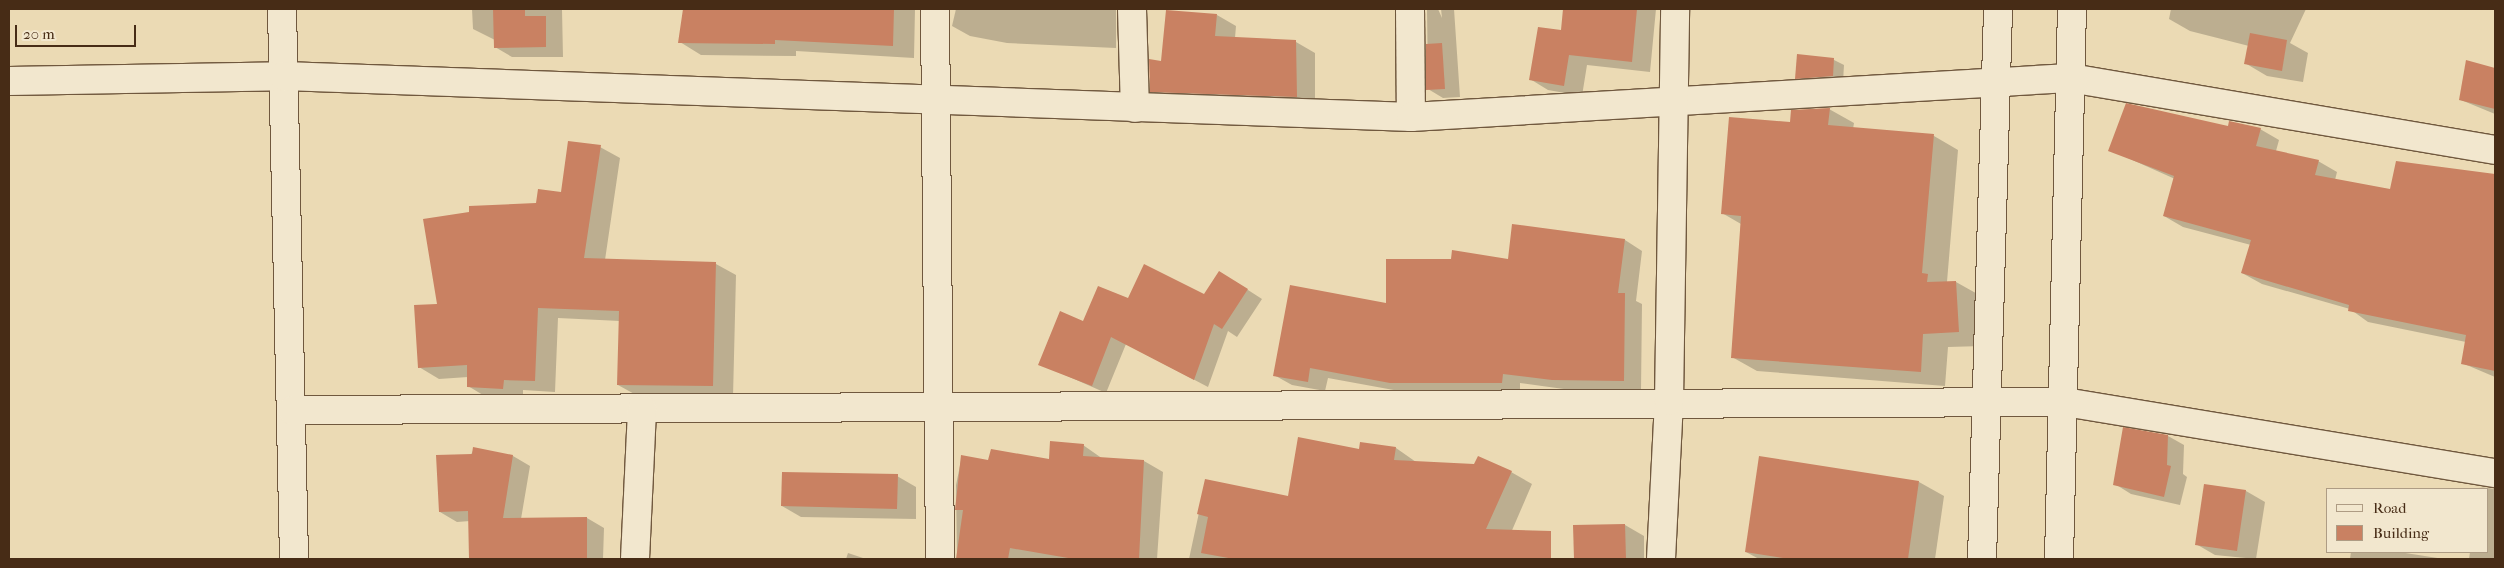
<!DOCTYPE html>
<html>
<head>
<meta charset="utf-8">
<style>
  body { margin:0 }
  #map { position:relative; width:2504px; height:568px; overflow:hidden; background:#ebdab4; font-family:"IM FELL French Canon",serif }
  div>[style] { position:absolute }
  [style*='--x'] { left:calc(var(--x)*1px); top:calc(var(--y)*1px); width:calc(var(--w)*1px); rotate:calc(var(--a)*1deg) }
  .shadow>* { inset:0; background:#0003 }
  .building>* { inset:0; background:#c98162 }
  .roads { filter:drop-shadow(1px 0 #70583e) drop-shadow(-1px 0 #70583e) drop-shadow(0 1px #70583e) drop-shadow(0 -1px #70583e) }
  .minor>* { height:28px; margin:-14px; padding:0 14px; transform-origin:14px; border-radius:14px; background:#f2e7ce }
  .tertiary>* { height:28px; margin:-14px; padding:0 14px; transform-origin:14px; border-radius:14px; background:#f2e7ce }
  span { translate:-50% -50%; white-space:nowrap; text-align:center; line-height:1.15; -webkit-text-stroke:4.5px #f2e7ce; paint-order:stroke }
  .frame { position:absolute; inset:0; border:10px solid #472c16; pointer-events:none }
  .legend { position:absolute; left:2326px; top:488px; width:162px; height:65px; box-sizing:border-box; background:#f2e7ce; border:1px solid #ae9c84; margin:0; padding:6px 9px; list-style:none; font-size:15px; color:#472c16 }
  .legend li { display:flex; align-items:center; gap:10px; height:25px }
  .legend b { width:25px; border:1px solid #ae9c84 }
  .scale { position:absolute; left:15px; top:25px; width:121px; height:22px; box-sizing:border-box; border:2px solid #472c16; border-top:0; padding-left:6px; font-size:15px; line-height:18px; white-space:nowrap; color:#472c16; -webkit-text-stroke:4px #f2e7ce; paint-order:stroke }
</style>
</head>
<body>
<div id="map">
  <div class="shadow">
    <div style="clip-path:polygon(472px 9px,562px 9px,563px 57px,512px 57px,495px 47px,495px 40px,473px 29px)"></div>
    <div style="clip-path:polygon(684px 9px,915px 9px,914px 58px,796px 51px,796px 56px,701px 55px,680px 42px)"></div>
    <div style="clip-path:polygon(956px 9px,1116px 9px,1116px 48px,1007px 43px,970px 36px,952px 26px)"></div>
    <div style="clip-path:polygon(1427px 9px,1438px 9px,1442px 18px,1441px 9px,1454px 9px,1460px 97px,1443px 98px,1428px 89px)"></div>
    <div style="clip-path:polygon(1565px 9px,1656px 9px,1650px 72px,1587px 65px,1582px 96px,1548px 90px,1530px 79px,1562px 31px)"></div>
    <div style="clip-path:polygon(2171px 9px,2306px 9px,2290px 43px,2308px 53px,2303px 82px,2267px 76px,2245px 63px,2249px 46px,2190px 31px,2169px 19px)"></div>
    <div style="clip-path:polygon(1217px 15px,1236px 26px,1235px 38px,1296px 42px,1315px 53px,1315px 107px,1171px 102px,1151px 91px)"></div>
    <div style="clip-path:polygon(1798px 56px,1834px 60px,1844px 65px,1843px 82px,1806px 84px,1796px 78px)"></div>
    <div style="clip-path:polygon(2467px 62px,2495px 69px,2495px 114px,2461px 100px)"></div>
    <div style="clip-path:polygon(1829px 109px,1854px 123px,1853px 129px,1934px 136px,1958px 150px,1947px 282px,1956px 282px,1981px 296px,1983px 346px,1948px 347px,1945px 386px,1757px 371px,1732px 357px,1741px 224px,1722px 213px,1791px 123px)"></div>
    <div style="clip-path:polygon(2229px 128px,2260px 129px,2279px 140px,2276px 151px,2318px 161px,2337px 172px,2335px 180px,2391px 190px,2476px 172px,2495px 183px,2495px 377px,2462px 363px,2466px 342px,2368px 322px,2350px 309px,2262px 284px,2242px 273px,2251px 245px,2183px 227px,2164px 216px,2175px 179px,2110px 150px)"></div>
    <div style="clip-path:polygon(600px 147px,620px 158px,605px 260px,716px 264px,736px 275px,733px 397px,638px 396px,618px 385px,620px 321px,558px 318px,555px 392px,523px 390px,523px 399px,488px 398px,468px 386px,468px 377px,439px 379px,419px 367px,438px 305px,537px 204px,562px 194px)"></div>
    <div style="clip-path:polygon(1625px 240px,1642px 251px,1636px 301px,1642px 304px,1641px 391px,1571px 390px,1520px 383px,1520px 392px,1410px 393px,1328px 378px,1325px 391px,1292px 385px,1274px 375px,1388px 305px,1509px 261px)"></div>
    <div style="clip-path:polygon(1234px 281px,1262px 299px,1237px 337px,1228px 331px,1208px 387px,1126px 344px,1106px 393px,1040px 364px,1084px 323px,1128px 299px,1205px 295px)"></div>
    <div style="clip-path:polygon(2168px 436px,2184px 445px,2183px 474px,2187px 477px,2180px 505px,2131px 494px,2115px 484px)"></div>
    <div style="clip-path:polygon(1083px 445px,1103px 459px,1144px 461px,1163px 472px,1157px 559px,957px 559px,956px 485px,962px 456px,989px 462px,1050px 461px)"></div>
    <div style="clip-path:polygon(1396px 448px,1416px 462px,1511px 472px,1532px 484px,1510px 535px,1524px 543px,1524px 559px,1189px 559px,1206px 480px,1289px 497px,1360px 450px)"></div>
    <div style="clip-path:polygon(474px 449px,513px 456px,530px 466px,521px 519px,587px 518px,604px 528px,603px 559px,469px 559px,470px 521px,457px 522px,440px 512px)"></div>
    <div style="clip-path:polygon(897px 476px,916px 487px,916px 519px,801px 517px,782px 506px)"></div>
    <div style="clip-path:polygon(1919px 482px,1944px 496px,1935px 559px,1759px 559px,1746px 552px)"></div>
    <div style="clip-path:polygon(2205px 485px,2246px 491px,2265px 502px,2256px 559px,2215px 555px,2196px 544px)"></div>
    <div style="clip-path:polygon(2478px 487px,2495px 489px,2495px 559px,2469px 559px,2470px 552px,2488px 552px,2488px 489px)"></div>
    <div style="clip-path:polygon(1625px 525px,1644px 536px,1644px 559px,1575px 559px,1575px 526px)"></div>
    <div style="clip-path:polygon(2351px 552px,2399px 552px,2444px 559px,2350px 559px)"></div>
    <div style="clip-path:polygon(848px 553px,866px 559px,846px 559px)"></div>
  </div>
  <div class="building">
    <div style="clip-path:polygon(493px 9px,525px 9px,525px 16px,546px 16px,546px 47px,494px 48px)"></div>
    <div style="clip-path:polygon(683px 9px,894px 9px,893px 46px,775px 40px,775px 44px,678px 43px)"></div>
    <div style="clip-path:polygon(1563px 9px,1637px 9px,1632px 62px,1569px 55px,1564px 86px,1529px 80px,1538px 27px,1561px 30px)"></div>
    <div style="clip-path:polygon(1166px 10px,1217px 14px,1215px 36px,1296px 40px,1297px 97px,1150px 92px,1149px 59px,1161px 61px)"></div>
    <div style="clip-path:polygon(2250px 33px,2287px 40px,2282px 71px,2244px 64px)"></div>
    <div style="clip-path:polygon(1442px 43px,1445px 89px,1426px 90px,1426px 44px)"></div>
    <div style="clip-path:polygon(1797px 54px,1834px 58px,1833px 76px,1795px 79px)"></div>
    <div style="clip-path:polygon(2466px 60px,2495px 68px,2495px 109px,2459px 100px)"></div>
    <div style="clip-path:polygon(2126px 103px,2228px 126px,2229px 121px,2261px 128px,2256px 146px,2319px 160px,2315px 175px,2390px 189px,2396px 161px,2495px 174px,2495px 371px,2461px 364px,2466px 335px,2348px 311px,2349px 305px,2241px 273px,2251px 240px,2163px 216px,2174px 176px,2108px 151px)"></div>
    <div style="clip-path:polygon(1830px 108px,1828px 125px,1934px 134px,1922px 273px,1928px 274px,1927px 282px,1956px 281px,1959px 332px,1923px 334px,1921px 372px,1731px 358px,1741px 216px,1721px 214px,1729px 117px,1790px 122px,1791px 110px)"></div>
    <div style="clip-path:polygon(568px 141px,601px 145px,584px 258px,716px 262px,713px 386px,617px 385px,619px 311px,538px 308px,535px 381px,504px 380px,503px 389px,467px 387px,467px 365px,418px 368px,414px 305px,437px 304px,423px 219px,469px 212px,469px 206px,536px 203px,538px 189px,561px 192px)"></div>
    <div style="clip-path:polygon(1512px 224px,1625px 239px,1618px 293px,1625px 293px,1624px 381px,1552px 380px,1503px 374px,1502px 383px,1390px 383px,1310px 368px,1308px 382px,1273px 376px,1290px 285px,1386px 303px,1386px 259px,1451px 259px,1452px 250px,1508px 259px)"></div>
    <div style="clip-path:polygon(1144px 264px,1204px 294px,1219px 271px,1248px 289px,1222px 329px,1214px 324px,1194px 380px,1111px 337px,1092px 386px,1038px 365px,1060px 311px,1083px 321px,1098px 286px,1128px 298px)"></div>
    <div style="clip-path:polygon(2123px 427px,2168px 435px,2167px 465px,2171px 466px,2164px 497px,2113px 485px)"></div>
    <div style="clip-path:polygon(1298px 437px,1359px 449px,1360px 442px,1396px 447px,1394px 460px,1474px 464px,1478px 456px,1512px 471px,1486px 529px,1551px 531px,1551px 559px,1234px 559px,1201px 553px,1208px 517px,1197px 514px,1205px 479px,1288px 496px)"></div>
    <div style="clip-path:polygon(1050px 441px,1084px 444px,1083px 456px,1144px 460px,1139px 559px,1074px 559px,1010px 548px,1008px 559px,956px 559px,963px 510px,955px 510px,961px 455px,988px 460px,991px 449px,1049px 459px)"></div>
    <div style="clip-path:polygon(473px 447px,513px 455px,503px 518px,587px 517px,587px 559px,469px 559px,468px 511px,439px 512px,436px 455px,472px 454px)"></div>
    <div style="clip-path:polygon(1759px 456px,1919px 481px,1908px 559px,1790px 559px,1745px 552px)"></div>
    <div style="clip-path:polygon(782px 472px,898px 474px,897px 509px,781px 506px)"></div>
    <div style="clip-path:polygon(2204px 484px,2246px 490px,2237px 551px,2195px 545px)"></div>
    <div style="clip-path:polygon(1625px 524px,1626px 559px,1574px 559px,1573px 525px)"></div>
  </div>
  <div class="roads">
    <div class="minor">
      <div style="--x:282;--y:9;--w:550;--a:88.75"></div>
      <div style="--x:935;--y:9;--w:550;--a:89.48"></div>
      <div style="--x:1132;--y:9;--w:99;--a:88.3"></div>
      <div style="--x:1410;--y:9;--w:108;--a:89.5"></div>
      <div style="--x:9;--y:81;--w:275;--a:-1"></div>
      <div style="--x:284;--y:76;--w:1128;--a:2.08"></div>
      <div style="--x:1411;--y:117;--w:660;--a:-3.39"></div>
      <div style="--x:2070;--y:78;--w:431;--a:9.6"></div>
      <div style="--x:292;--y:410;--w:1773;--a:-0.26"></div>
      <div style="--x:2065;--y:402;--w:436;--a:9.4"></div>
      <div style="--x:635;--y:559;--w:150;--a:-87.3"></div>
      <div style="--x:1661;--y:559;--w:158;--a:-87.1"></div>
      <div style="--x:1669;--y:401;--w:392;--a:-89.1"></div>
    </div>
    <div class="tertiary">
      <div style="--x:1982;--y:559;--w:550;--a:-88.33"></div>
      <div style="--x:2059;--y:559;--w:550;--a:-88.65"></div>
    </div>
  </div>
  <div class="frame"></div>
  <ul class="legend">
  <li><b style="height:6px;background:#f2e7ce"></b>Road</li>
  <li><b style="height:14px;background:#c98162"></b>Building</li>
  </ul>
  <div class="scale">20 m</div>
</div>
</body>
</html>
